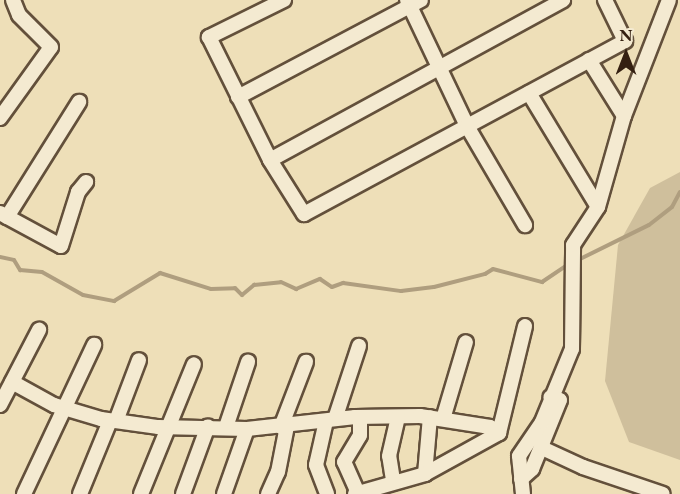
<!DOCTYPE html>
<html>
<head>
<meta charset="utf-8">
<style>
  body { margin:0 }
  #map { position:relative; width:680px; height:494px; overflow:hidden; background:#eedfb8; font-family:"EB Garamond",serif }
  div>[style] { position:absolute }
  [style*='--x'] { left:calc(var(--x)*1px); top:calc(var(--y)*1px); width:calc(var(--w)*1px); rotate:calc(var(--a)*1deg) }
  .green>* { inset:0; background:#cfbf9c }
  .stream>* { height:4px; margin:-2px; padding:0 2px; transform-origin:2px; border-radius:2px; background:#af9e7f }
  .roads { filter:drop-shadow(2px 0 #63503b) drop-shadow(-2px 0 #63503b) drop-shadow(0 2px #63503b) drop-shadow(0 -2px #63503b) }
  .street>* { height:14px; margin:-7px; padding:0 7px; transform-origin:7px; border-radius:7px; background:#f4ead1 }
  span { translate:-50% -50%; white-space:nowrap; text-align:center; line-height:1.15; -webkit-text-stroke:4.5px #f4ead1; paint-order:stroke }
  .north { position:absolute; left:596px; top:24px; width:60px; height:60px; -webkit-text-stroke:4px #f4ead1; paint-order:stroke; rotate:0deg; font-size:16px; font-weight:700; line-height:24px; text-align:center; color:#352011 }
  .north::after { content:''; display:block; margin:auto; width:21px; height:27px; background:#352011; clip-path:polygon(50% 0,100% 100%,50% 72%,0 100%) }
</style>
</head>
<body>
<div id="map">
  <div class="green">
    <div style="clip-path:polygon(680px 172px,680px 460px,629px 442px,605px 381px,618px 245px,650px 188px)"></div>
  </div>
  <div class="stream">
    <div style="--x:0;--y:257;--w:14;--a:12"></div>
    <div style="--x:14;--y:260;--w:12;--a:59"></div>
    <div style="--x:20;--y:270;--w:22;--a:5"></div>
    <div style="--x:42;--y:272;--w:47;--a:29.3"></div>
    <div style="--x:83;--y:295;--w:32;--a:11"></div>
    <div style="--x:114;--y:301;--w:54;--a:-31.3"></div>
    <div style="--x:160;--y:273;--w:53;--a:17.4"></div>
    <div style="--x:211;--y:289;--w:24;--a:-2"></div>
    <div style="--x:235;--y:288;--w:10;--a:45"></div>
    <div style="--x:242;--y:295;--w:16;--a:-40"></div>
    <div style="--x:254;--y:285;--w:27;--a:-6"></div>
    <div style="--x:281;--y:282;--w:17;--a:25"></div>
    <div style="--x:296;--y:289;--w:26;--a:-23"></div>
    <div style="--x:320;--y:279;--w:14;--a:34"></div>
    <div style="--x:332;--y:287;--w:12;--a:-20"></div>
    <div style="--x:343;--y:283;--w:59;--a:7.9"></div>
    <div style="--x:401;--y:291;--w:33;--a:-7"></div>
    <div style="--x:434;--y:287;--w:53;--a:-14.3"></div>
    <div style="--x:485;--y:274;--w:9;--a:-32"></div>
    <div style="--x:493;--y:269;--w:51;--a:14.9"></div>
    <div style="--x:542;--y:282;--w:32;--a:-34"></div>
    <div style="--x:576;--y:261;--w:81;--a:-26.3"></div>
    <div style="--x:649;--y:225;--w:29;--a:-38"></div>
    <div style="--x:672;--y:207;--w:17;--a:-62"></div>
  </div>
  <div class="roads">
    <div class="street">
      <div style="--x:284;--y:0;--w:84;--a:153.7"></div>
      <div style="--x:209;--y:37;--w:137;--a:63.6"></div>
      <div style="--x:270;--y:160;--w:64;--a:57.8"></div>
      <div style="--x:304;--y:214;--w:365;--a:-28.3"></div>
      <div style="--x:625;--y:41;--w:46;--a:-116"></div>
      <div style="--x:407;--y:0;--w:140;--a:64.5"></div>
      <div style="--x:467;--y:126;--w:115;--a:59.6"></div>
      <div style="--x:589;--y:60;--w:66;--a:58"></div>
      <div style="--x:529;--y:93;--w:133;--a:58.8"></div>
      <div style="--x:238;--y:97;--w:207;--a:-27.9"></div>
      <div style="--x:0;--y:118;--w:87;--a:-54.3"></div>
      <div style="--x:51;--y:47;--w:45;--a:-135"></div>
      <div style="--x:19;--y:15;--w:16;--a:-112"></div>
      <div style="--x:270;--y:160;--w:334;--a:-28.6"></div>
      <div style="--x:0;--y:213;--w:69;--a:28.4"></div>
      <div style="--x:61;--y:246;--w:57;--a:-72.5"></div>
      <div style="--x:78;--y:192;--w:13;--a:-51"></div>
      <div style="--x:7;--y:217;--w:136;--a:-57.9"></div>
      <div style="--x:12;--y:382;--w:48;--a:28.7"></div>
      <div style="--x:54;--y:405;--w:49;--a:16.6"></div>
      <div style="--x:101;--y:419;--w:58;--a:8"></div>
      <div style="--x:158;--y:427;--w:89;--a:1.3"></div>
      <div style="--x:247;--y:429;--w:109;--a:-6.3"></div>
      <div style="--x:355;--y:417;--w:65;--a:-0.9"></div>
      <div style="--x:420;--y:416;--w:71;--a:8.9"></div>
      <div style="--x:490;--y:427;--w:11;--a:34"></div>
      <div style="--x:0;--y:405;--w:85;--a:-62.5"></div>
      <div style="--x:335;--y:419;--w:77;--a:-71.8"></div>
      <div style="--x:443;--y:419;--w:80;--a:-73.4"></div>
      <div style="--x:116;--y:421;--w:65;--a:-69.3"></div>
      <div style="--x:326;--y:421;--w:45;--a:102.8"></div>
      <div style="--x:316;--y:465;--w:31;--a:69"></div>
      <div style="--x:226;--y:427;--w:69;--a:-71.3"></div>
      <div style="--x:281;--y:427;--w:70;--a:-69"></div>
      <div style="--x:542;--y:448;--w:45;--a:24.9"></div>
      <div style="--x:583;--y:467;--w:84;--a:18.6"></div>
      <div style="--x:425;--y:474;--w:57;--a:-85"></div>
      <div style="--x:521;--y:479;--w:15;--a:-42"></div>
      <div style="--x:532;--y:469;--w:74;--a:-67.9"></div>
      <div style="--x:560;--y:400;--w:10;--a:-163"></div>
      <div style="--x:393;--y:480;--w:24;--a:-99"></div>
      <div style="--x:389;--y:456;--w:40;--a:-77"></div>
      <div style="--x:358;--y:493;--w:34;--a:-114"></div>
      <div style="--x:344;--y:462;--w:31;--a:-59"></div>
      <div style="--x:360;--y:435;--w:17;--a:-90"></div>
      <div style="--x:24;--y:494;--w:165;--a:-64.8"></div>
      <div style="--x:80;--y:494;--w:79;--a:-67.7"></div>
      <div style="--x:141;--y:494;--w:140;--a:-67.8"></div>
      <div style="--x:183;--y:494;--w:72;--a:-69.8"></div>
      <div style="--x:224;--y:494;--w:69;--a:-70.5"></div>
      <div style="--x:268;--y:494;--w:24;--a:-66"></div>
      <div style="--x:278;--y:472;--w:47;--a:-78.9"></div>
      <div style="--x:355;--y:494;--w:73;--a:-15.9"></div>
      <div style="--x:425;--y:474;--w:85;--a:-29"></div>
      <div style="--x:499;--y:433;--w:110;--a:-76.3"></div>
      <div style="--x:523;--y:494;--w:38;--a:-96"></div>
      <div style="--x:519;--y:456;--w:41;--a:-55.9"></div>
      <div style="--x:542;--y:422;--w:79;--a:-67.7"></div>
      <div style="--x:572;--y:349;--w:104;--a:-89.4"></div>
      <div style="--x:573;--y:245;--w:45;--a:-56.7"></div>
      <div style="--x:598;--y:207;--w:95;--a:-74.1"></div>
      <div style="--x:624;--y:116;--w:124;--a:-68.8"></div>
    </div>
  </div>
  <div class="north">N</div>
</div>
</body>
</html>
